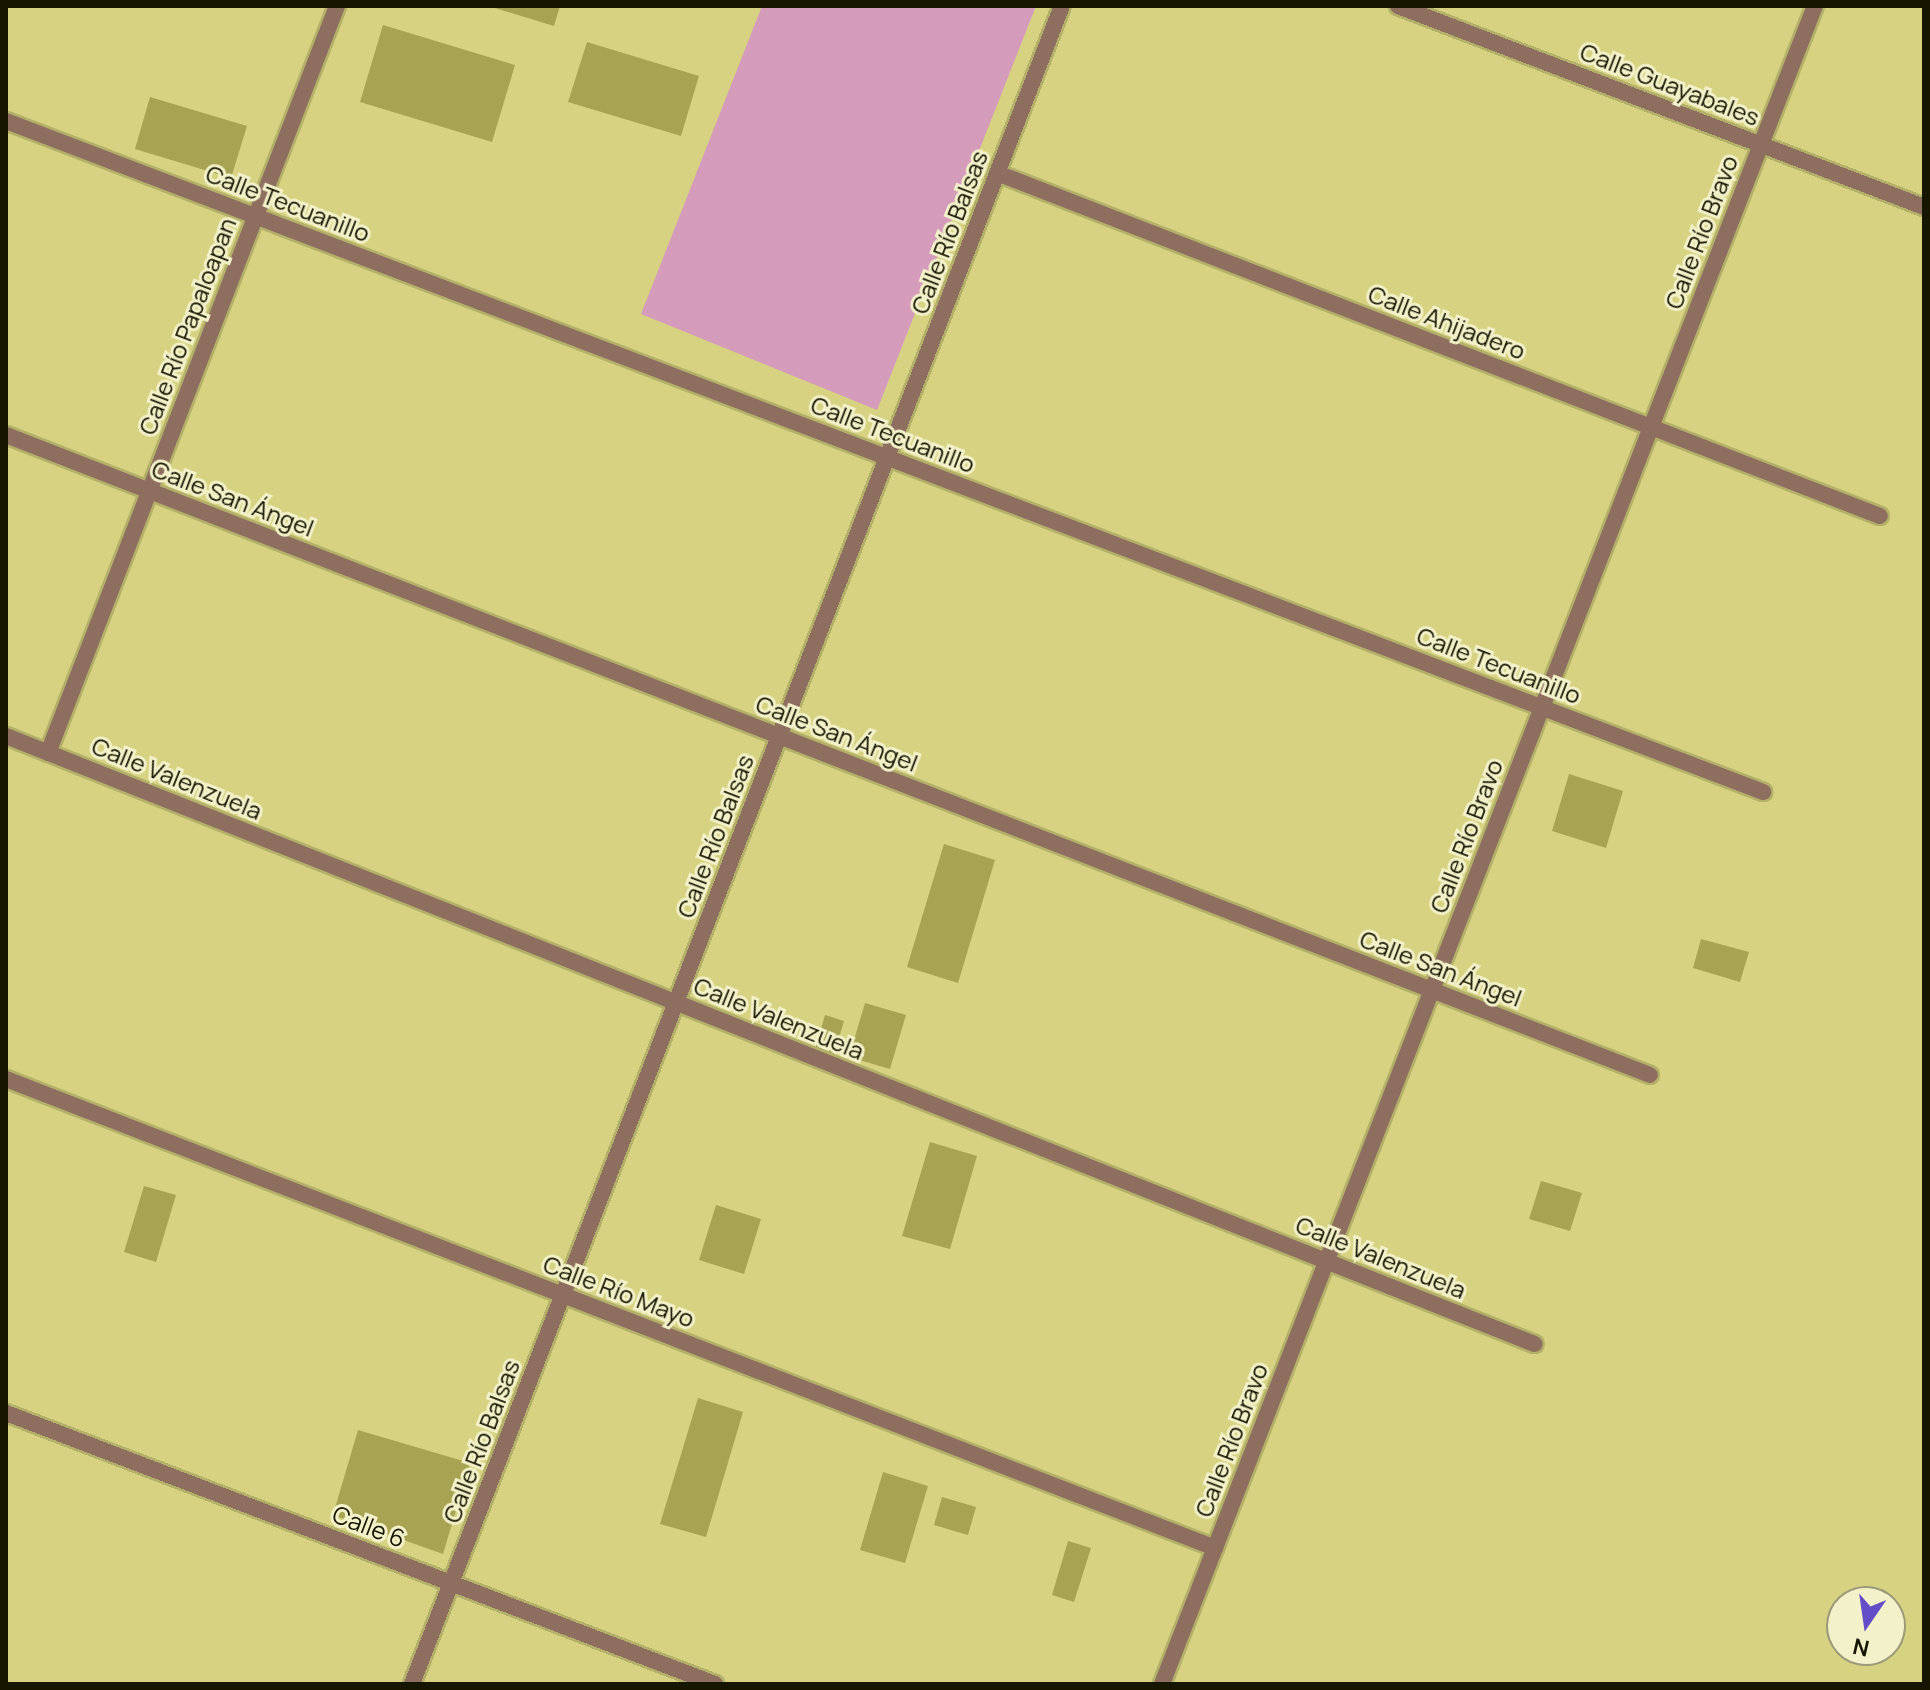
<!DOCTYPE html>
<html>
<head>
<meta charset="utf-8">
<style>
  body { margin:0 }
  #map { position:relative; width:1930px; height:1690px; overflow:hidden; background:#d6d281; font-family:Manrope,sans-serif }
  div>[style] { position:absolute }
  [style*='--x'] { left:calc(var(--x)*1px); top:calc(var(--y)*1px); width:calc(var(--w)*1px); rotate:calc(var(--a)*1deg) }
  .green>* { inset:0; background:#d49cba }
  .building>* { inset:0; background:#a7a352 }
  .roads { filter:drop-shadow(2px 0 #b3b06a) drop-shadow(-2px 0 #b3b06a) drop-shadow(0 2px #b3b06a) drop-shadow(0 -2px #b3b06a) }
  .minor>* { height:16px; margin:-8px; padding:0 8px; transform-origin:8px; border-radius:8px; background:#8e6e5f }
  span { translate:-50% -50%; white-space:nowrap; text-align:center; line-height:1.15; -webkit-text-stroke:6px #f2f1c9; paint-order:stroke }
  .street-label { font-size:24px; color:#161500 }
  .frame { position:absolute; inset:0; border:8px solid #161500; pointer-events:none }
  .north { position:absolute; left:1826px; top:1586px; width:80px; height:80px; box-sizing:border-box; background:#f2f1c9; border:2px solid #9a9979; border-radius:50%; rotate:193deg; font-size:22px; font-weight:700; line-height:32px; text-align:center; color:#161500 }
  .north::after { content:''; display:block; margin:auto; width:28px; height:36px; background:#634ec7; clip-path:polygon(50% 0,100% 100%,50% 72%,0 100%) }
</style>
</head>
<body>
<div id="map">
  <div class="green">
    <div style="clip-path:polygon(762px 6px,1036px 6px,877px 410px,641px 314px)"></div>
  </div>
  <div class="building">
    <div style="clip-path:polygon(488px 6px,560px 6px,554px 26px)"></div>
    <div style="clip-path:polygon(383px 25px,515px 65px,492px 142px,360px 102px)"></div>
    <div style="clip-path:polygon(587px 42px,699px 76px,681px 136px,568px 102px)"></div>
    <div style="clip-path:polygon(150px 97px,247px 126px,231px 178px,135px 149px)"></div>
    <div style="clip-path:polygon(1569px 774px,1623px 791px,1606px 848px,1552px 831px)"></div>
    <div style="clip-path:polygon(944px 844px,995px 860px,958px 983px,907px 967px)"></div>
    <div style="clip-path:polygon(1701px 939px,1749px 952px,1740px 982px,1693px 968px)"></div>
    <div style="clip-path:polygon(865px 1003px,906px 1015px,890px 1069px,849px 1057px)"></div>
    <div style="clip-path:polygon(825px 1015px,844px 1021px,832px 1061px,813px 1056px)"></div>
    <div style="clip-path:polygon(930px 1142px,977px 1156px,950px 1249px,902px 1236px)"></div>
    <div style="clip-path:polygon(1541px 1181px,1582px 1193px,1570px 1231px,1529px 1219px)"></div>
    <div style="clip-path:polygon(144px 1186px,176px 1195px,156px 1262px,124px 1252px)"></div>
    <div style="clip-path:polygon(716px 1205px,761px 1219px,744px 1274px,699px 1260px)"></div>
    <div style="clip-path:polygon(698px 1398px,743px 1412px,706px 1537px,660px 1524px)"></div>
    <div style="clip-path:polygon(358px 1430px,470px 1463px,443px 1554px,333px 1515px)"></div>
    <div style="clip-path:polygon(883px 1472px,928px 1486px,905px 1563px,860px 1550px)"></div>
    <div style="clip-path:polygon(942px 1497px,976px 1507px,968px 1535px,934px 1525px)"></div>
    <div style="clip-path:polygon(1068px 1541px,1091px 1548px,1074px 1602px,1052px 1595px)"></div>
  </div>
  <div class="roads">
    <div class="minor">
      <div style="--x:1398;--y:6;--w:563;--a:20.91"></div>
      <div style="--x:6;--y:121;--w:1881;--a:20.9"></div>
      <div style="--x:997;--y:173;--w:947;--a:21.23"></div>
      <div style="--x:6;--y:435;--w:1764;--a:21.27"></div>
      <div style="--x:6;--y:736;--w:1645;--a:21.69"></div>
      <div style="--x:48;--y:753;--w:801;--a:-68.85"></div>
      <div style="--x:6;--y:1079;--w:1297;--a:21.2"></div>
      <div style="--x:6;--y:1413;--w:759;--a:20.92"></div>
      <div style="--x:412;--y:1684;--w:1799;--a:-68.83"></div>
      <div style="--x:1162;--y:1684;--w:1801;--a:-68.74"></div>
    </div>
  </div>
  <div class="street-label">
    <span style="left:1670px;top:84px;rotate:21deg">Calle Guayabales</span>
    <span style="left:288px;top:203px;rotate:21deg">Calle Tecuanillo</span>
    <span style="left:949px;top:232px;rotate:-69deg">Calle Río Balsas</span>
    <span style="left:1701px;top:232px;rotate:-69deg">Calle Río Bravo</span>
    <span style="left:1447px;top:322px;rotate:21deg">Calle Ahijadero</span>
    <span style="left:187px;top:326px;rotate:-69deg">Calle Río Papaloapan</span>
    <span style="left:893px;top:434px;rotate:21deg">Calle Tecuanillo</span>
    <span style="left:233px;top:498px;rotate:21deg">Calle San Ángel</span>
    <span style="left:1499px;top:665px;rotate:21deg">Calle Tecuanillo</span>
    <span style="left:837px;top:733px;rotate:21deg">Calle San Ángel</span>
    <span style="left:177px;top:778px;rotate:22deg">Calle Valenzuela</span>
    <span style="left:715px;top:836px;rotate:-69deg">Calle Río Balsas</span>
    <span style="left:1466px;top:836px;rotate:-69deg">Calle Río Bravo</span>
    <span style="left:1441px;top:968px;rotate:21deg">Calle San Ángel</span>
    <span style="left:779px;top:1018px;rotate:22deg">Calle Valenzuela</span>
    <span style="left:1381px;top:1257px;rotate:22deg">Calle Valenzuela</span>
    <span style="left:619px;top:1291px;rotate:21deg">Calle Río Mayo</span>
    <span style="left:1231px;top:1440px;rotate:-69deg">Calle Río Bravo</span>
    <span style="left:481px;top:1441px;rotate:-69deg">Calle Río Balsas</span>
    <span style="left:369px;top:1526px;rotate:21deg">Calle 6</span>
  </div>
  <div class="frame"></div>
  <div class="north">N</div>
</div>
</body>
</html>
